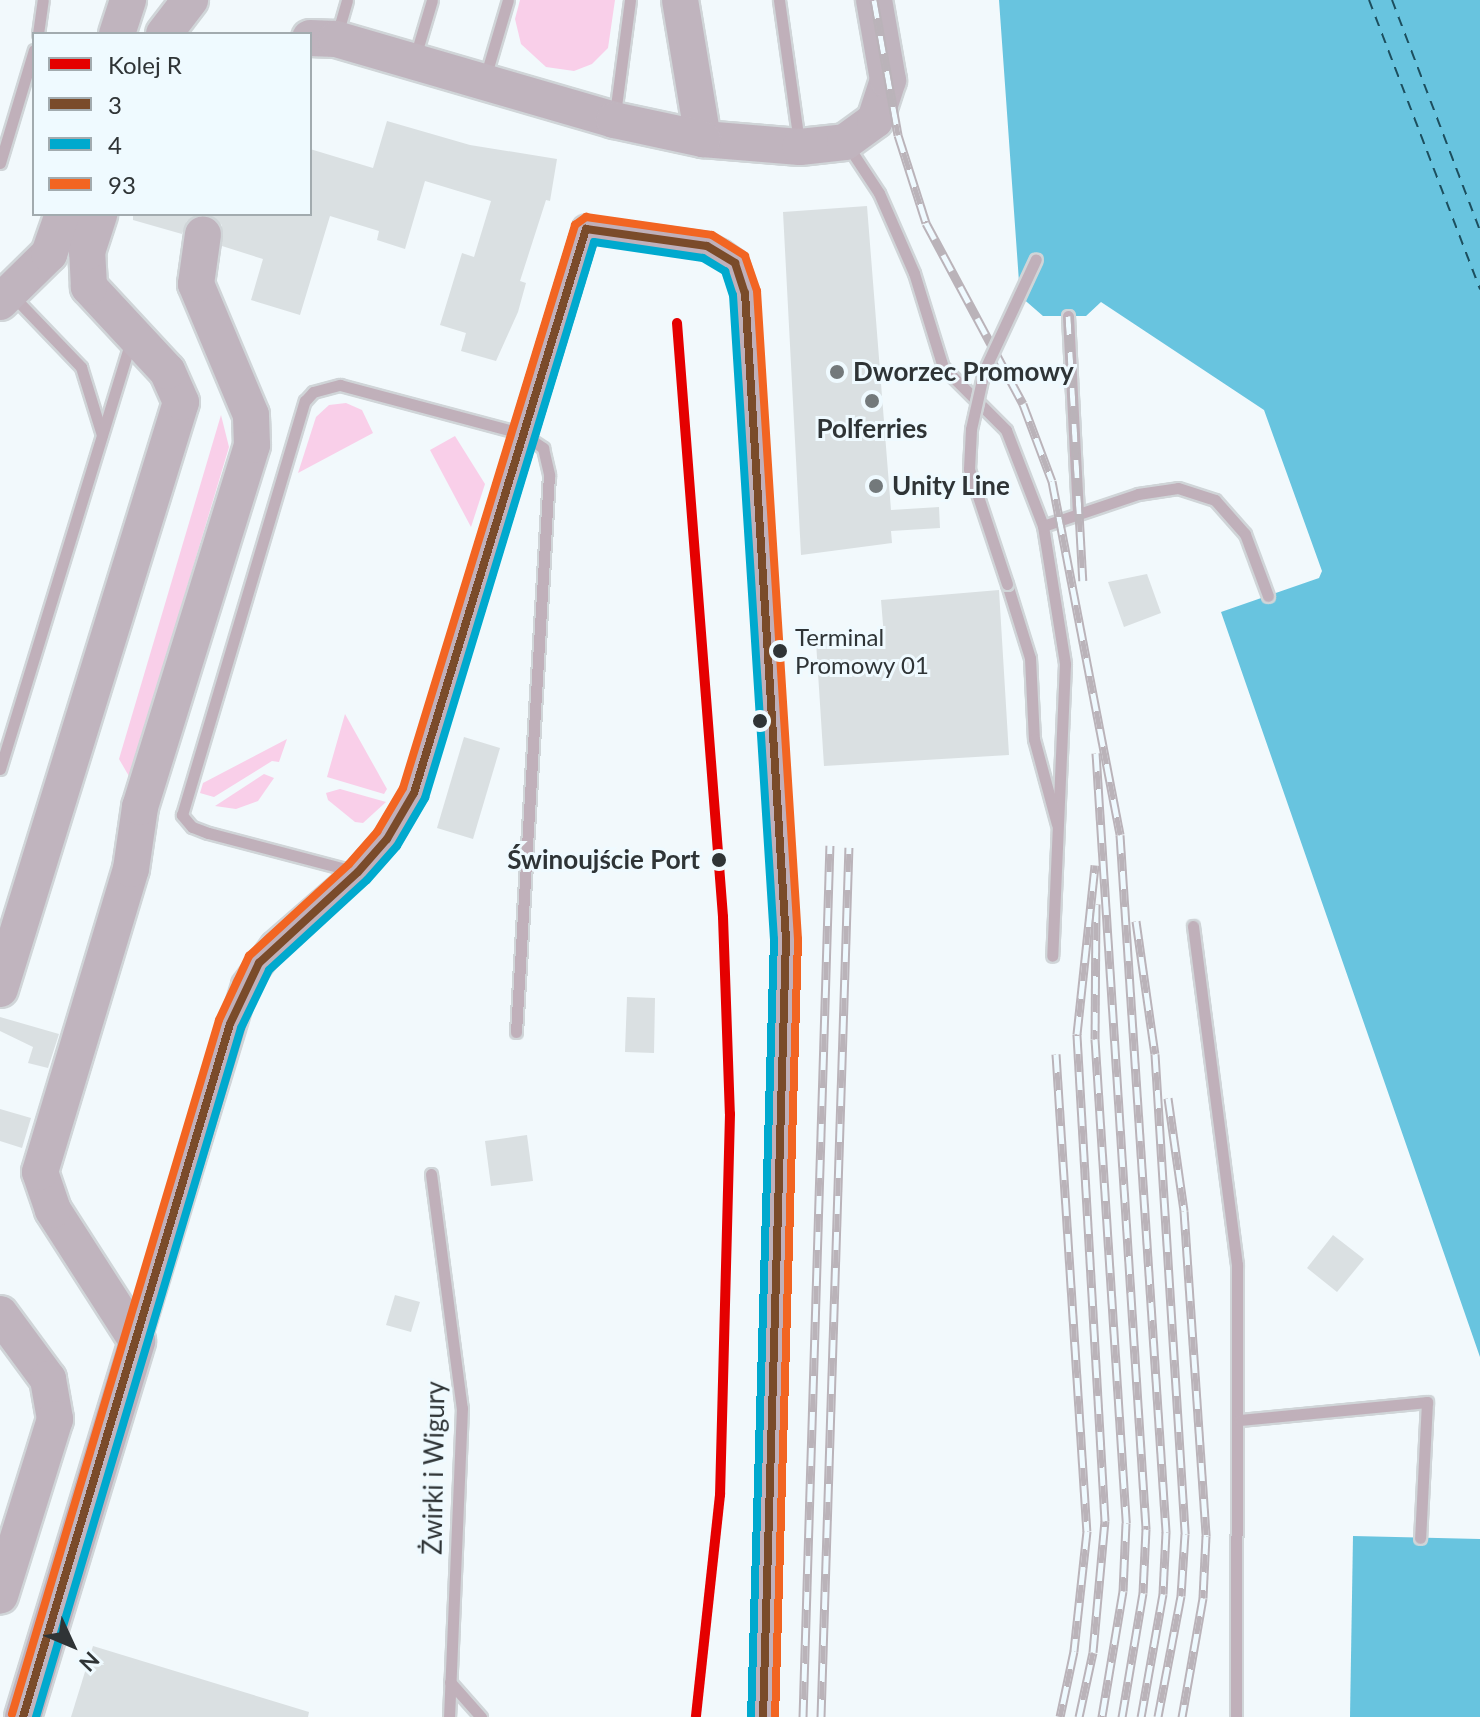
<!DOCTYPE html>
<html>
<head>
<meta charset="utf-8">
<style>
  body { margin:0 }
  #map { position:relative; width:1480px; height:1717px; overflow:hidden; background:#f2f9fc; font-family:Lato,sans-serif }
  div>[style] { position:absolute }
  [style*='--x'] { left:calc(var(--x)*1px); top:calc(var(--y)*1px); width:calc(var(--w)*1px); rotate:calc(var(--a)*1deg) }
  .green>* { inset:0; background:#f9cfe9 }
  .water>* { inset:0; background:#68c4df }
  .ferry>* { height:2px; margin-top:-1px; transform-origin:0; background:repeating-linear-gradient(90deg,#1c4e5e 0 10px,transparent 0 18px) }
  .building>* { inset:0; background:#dae0e2 }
  .roads { filter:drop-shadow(2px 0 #d0d5d8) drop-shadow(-2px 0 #d0d5d8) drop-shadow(0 2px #d0d5d8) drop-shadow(0 -2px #d0d5d8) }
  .service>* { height:11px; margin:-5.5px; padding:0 5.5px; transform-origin:5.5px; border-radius:5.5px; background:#c0b0ba }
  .tertiary>* { height:26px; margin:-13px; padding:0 13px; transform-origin:13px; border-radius:13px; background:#c0b0ba }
  .trunk>* { height:36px; margin:-18px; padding:0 18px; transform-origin:18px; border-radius:18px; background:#c0b4be }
  .rail>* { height:9px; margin-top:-4.5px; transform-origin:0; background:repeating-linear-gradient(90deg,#effaff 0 18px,#bab3b9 0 36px); box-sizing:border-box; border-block:2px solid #bab3b9 }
  .bridges { filter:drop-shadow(2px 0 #d0d5d8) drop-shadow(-2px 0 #d0d5d8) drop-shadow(0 2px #d0d5d8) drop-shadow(0 -2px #d0d5d8) }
  .service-bridge>* { height:11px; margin:-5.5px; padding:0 5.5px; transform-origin:5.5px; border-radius:5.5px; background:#c0b0ba }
  .bus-1>* { height:8px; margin:-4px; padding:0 4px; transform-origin:4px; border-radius:4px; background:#7a4b2a }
  .bus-2>* { height:8px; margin:-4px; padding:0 4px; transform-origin:4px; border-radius:4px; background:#00a9ce }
  .bus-3>* { height:8px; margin:-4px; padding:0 4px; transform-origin:4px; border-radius:4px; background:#f26522 }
  .rail-1>* { height:10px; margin:-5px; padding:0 5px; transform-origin:5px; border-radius:5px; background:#e50000 }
  .dots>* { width:22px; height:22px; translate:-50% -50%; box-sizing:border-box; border:4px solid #effaff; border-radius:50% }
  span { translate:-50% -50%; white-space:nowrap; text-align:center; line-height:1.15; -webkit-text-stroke:6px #effaff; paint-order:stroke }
  .bus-label { font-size:24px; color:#2f3436 }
  .left { translate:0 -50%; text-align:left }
  .poi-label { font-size:26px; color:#2f3436; font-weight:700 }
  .stop-label { font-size:26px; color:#2f3436; font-weight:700 }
  .right { translate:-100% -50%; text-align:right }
  .street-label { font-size:26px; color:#2f3436 }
  .legend { position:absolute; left:32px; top:32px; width:280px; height:184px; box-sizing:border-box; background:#effaff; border:2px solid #a2abaf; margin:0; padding:10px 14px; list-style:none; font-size:24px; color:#2f3436 }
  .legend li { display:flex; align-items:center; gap:16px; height:40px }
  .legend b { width:40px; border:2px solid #a2abaf }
  .north { position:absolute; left:32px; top:1605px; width:80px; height:80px; -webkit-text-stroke:6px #effaff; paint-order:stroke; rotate:134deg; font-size:22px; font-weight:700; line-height:32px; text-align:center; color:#2f3436 }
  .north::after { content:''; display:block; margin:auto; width:28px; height:36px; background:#2f3436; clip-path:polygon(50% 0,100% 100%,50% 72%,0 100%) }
</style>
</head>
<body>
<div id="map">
  <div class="green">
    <div style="clip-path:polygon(520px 0,615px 0,608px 48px,592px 64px,574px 71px,546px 67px,521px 44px,515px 19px)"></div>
    <div style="clip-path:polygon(346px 403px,362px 410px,373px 433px,298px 473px,316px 417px,329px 405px)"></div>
    <div style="clip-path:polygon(221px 415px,229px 447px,130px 778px,119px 759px)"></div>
    <div style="clip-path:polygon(455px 436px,485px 484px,471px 527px,430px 450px)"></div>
    <div style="clip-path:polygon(345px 714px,387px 789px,384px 794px,327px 777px)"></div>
    <div style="clip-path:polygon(287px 739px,279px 762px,272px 761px,214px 797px,200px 793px,203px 783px)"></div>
    <div style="clip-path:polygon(264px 774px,274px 778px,258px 801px,236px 809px,215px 806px)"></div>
    <div style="clip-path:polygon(340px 789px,386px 802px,363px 823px,355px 822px,328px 800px,326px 793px)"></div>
  </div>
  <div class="water">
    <div style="clip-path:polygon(999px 0,1480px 0,1480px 1357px,1221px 612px,1319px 578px,1322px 571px,1264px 410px,1101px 302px,1086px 316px,1043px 316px,1020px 296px)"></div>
    <div style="clip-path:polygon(1353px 1536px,1480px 1539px,1480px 1717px,1350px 1717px)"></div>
  </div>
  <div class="ferry">
    <div style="--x:1369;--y:0;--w:310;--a:69"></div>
    <div style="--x:1392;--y:0;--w:246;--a:69.1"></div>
  </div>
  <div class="building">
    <div style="clip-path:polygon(387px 121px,470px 145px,557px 159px,550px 201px,546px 200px,520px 281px,526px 283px,518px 312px,496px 361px,461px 351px,466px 333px,440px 325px,462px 253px,474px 257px,491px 201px,425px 181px,405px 249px,377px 240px,379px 231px,330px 216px,300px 315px,251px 300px,263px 259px,222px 246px,222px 225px,208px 214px,310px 214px,310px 149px,373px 168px)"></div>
    <div style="clip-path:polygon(867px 206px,891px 510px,939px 507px,940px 528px,891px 531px,892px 543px,801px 555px,783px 212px)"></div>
    <div style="clip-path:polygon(133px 214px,199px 214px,187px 221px,182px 234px,133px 220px)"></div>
    <div style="clip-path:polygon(1147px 574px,1161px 613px,1124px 627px,1108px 582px)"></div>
    <div style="clip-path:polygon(999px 590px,1009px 755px,824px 766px,816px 642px,884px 637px,881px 600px)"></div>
    <div style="clip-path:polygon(464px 737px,500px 748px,473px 839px,437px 828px)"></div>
    <div style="clip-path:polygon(627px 997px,655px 998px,654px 1053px,625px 1052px)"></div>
    <div style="clip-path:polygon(0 1017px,59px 1034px,48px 1068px,28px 1063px,33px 1047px,0 1031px)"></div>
    <div style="clip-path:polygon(0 1109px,31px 1118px,22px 1148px,0 1141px)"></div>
    <div style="clip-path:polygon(527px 1135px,533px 1181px,491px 1186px,485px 1141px)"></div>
    <div style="clip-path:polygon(1333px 1235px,1364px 1259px,1337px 1292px,1307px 1268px)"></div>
    <div style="clip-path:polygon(395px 1295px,420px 1302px,411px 1332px,386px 1325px)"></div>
    <div style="clip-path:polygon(93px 1646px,309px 1712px,308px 1717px,71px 1717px)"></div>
  </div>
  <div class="roads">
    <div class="service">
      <div style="--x:779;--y:0;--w:143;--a:82"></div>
      <div style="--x:38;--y:34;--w:34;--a:-82"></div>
      <div style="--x:337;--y:35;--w:36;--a:-74"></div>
      <div style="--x:415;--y:57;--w:59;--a:-73.4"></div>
      <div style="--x:485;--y:78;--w:81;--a:-73.6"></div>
      <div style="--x:615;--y:114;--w:115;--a:-82.5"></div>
      <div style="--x:848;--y:146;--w:56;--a:56.6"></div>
      <div style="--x:879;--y:193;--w:87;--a:66.4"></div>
      <div style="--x:914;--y:273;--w:98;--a:72.9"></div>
      <div style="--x:943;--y:367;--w:89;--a:45"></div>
      <div style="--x:1006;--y:430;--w:103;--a:68.9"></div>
      <div style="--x:1043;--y:526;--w:140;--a:80.9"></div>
      <div style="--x:1065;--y:664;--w:292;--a:92.5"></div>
      <div style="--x:0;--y:163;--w:118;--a:-73.3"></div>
      <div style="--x:12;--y:295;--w:100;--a:46.2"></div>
      <div style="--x:81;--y:367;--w:71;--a:72.8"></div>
      <div style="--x:1068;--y:316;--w:195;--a:87.1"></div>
      <div style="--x:1043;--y:526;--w:100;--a:-18.6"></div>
      <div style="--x:1138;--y:494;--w:40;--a:-8.5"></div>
      <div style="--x:1178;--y:488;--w:39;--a:18"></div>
      <div style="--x:1215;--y:500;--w:45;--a:48.6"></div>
      <div style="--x:1245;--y:534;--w:66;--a:69.6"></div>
      <div style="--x:1007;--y:584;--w:77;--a:72.7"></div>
      <div style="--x:1030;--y:658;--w:81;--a:87.2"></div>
      <div style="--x:1034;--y:739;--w:88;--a:74.9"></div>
      <div style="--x:0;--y:769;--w:448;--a:-73"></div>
      <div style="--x:357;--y:872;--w:154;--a:-165.3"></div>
      <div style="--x:208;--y:833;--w:17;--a:-159"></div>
      <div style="--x:192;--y:827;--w:16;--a:-130"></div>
      <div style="--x:182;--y:815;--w:432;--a:-73.5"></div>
      <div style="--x:305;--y:401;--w:12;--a:-48"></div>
      <div style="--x:313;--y:392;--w:28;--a:-15"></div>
      <div style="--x:340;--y:385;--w:187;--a:14.9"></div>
      <div style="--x:521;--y:433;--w:27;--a:34"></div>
      <div style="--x:543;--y:448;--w:28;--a:77"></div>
      <div style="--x:549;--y:475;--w:558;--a:93.39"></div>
      <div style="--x:1193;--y:926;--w:341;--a:82.6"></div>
      <div style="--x:1237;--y:1264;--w:453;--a:90.1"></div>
      <div style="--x:431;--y:1174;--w:236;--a:82.5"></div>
      <div style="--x:462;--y:1408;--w:309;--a:92.4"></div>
      <div style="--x:1240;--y:1420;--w:188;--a:-5.5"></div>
      <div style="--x:1427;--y:1402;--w:136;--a:92.9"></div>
      <div style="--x:450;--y:1682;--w:47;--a:48.5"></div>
    </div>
    <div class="tertiary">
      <div style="--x:137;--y:1341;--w:372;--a:-73.1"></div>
      <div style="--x:245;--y:985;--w:49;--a:-54.1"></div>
      <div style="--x:274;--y:945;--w:111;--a:-41"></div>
      <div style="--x:358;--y:872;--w:44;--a:-48.7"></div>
      <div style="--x:387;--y:839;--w:53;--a:-59.6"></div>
      <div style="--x:414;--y:793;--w:590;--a:-73.04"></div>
      <div style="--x:586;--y:229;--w:122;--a:8"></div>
      <div style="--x:707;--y:246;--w:16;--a:27"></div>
      <div style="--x:721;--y:253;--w:17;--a:36"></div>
      <div style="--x:735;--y:263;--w:32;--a:72"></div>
      <div style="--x:745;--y:293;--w:647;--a:86.37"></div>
      <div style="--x:786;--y:939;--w:778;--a:91.69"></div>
    </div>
    <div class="trunk">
      <div style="--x:680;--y:0;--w:141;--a:80.6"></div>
      <div style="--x:703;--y:139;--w:97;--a:4.7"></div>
      <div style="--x:800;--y:147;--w:45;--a:-6.3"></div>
      <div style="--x:845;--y:142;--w:37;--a:-36"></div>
      <div style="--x:875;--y:120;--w:42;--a:-72"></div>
      <div style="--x:888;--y:80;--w:81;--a:-99.9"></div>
      <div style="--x:117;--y:34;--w:36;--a:-72"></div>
      <div style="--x:164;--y:34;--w:43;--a:-52.6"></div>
      <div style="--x:310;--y:38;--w:26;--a:2"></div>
      <div style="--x:336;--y:39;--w:290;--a:16.2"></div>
      <div style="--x:614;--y:120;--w:91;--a:12.1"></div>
      <div style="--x:0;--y:302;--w:69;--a:-44.4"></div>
      <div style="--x:49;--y:254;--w:42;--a:-70.7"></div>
      <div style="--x:0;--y:989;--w:614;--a:-72.86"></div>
      <div style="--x:181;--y:402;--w:34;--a:-114"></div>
      <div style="--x:167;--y:371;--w:115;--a:-132.9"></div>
      <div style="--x:89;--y:287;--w:35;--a:-93"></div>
      <div style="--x:87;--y:252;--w:40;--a:-72"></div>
      <div style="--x:0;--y:1314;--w:81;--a:53.6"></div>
      <div style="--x:48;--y:1379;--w:41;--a:80.1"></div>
      <div style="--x:55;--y:1419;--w:185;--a:107.3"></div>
      <div style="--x:23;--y:1717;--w:393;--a:-73.1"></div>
      <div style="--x:137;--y:1341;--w:156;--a:-122.7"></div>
      <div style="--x:53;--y:1210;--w:40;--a:-108.9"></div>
      <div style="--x:40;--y:1172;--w:316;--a:-73.3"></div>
      <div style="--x:131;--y:869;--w:63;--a:-81.7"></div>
      <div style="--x:140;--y:807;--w:379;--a:-72.8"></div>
      <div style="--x:252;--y:445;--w:30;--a:-92"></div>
      <div style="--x:251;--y:415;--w:142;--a:-112.8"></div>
      <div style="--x:196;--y:284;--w:50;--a:-82"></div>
    </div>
  </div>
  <div class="rail">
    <div style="--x:874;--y:0;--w:137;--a:79.9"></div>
    <div style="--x:898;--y:135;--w:92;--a:72.3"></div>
    <div style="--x:926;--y:223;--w:205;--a:61.8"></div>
    <div style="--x:1023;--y:404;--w:82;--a:69.4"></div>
    <div style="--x:1052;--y:481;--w:360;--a:79.1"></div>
    <div style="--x:1120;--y:835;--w:699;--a:86.22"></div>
    <div style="--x:1166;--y:1532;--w:62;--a:92.8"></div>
    <div style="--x:1163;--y:1594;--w:125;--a:100.1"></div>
    <div style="--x:1068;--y:316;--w:265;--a:86.8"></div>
    <div style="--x:1096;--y:753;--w:778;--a:86.31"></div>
    <div style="--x:1146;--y:1529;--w:64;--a:92.7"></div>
    <div style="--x:1143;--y:1593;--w:126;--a:99.6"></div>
    <div style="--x:1096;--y:904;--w:135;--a:90.4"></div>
    <div style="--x:1095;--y:1039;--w:485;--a:86.3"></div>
    <div style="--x:1126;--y:1523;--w:68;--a:92.5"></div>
    <div style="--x:1123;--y:1591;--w:128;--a:99.5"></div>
    <div style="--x:1136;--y:921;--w:134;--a:81.9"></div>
    <div style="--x:1155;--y:1054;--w:481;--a:86.4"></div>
    <div style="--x:1185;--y:1534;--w:62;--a:93.7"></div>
    <div style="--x:1181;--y:1596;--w:123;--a:100.8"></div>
    <div style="--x:1056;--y:1054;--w:478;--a:86.3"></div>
    <div style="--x:1087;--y:1531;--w:121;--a:96.2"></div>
    <div style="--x:1074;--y:1651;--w:67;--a:102"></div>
    <div style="--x:1168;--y:1098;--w:114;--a:81.9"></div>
    <div style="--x:1184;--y:1211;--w:326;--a:86.1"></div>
    <div style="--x:1206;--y:1536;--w:62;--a:92.8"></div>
    <div style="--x:1203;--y:1598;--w:121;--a:100"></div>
    <div style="--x:803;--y:1717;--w:872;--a:-88.23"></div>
    <div style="--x:821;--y:1717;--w:870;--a:-88.16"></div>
    <div style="--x:1079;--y:1717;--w:66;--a:-77.8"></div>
    <div style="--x:1093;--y:1652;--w:132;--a:-84.8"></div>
    <div style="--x:1105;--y:1521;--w:488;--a:-93.3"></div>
    <div style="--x:1077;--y:1034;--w:170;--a:-83.9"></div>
  </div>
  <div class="bridges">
    <div class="service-bridge">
      <div style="--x:1007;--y:584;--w:121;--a:-108.3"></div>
      <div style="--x:969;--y:469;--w:40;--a:-87.1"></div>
      <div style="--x:971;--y:429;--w:59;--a:-77.4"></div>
      <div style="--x:984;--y:371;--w:123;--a:-65.1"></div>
    </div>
  </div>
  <div class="bus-1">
    <div style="--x:586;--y:229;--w:122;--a:8"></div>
    <div style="--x:707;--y:246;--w:33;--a:31"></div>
    <div style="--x:735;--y:263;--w:32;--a:72"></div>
    <div style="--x:745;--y:293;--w:647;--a:86.37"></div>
    <div style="--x:786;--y:939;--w:778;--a:91.69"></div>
    <div style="--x:23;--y:1717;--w:723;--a:-73.37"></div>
    <div style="--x:230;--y:1024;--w:68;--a:-64.6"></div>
    <div style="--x:259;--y:963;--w:134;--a:-42.6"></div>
    <div style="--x:358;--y:872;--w:44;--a:-48.7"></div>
    <div style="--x:387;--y:839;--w:53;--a:-59.6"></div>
    <div style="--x:414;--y:793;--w:590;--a:-73.04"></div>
  </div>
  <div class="bus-2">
    <div style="--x:36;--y:1717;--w:719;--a:-73.43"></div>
    <div style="--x:241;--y:1028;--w:64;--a:-64.2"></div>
    <div style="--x:269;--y:970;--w:133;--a:-42.6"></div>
    <div style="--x:367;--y:880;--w:45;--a:-48.6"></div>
    <div style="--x:397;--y:846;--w:56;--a:-59.7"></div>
    <div style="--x:425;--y:798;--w:581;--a:-73.09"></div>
    <div style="--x:594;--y:242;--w:110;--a:8.4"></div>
    <div style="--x:703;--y:258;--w:26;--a:31"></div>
    <div style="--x:725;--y:271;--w:25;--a:72"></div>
    <div style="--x:733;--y:295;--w:645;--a:86.36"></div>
    <div style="--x:774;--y:939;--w:778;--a:91.69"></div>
  </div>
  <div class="bus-3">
    <div style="--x:12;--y:1714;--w:724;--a:-73.39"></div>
    <div style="--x:219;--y:1020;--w:71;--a:-64.9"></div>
    <div style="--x:249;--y:956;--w:136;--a:-42.6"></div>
    <div style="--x:349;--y:864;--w:43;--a:-48.8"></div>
    <div style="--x:377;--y:832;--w:51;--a:-59.4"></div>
    <div style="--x:403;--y:788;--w:589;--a:-73.01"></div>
    <div style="--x:575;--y:225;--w:14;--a:-36"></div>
    <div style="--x:586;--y:217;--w:127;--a:8.1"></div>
    <div style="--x:712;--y:235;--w:39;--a:32"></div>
    <div style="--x:745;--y:256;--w:37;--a:71"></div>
    <div style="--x:757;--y:291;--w:649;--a:86.38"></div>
    <div style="--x:798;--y:939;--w:778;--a:91.69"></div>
  </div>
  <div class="rail-1">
    <div style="--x:677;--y:323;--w:596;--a:85.57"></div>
    <div style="--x:723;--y:917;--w:197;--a:88"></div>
    <div style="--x:730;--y:1114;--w:381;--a:91.5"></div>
    <div style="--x:720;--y:1495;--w:223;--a:96.2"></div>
  </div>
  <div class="dots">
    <div style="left:837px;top:372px;background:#73797b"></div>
    <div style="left:872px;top:401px;background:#73797b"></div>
    <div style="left:876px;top:486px;background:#73797b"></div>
    <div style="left:780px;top:651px;background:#2f3436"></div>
    <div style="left:760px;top:721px;background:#2f3436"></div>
    <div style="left:719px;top:860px;background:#2f3436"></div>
  </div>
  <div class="bus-label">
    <span class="left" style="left:795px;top:651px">Terminal<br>Promowy 01</span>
  </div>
  <div class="poi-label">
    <span class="left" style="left:853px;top:372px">Dworzec Promowy</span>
    <span style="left:872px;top:429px">Polferries</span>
    <span class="left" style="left:892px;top:486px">Unity Line</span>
  </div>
  <div class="stop-label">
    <span class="right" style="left:700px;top:860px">Świnoujście Port</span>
  </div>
  <div class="street-label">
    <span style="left:434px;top:1468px;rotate:-89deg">Żwirki i Wigury</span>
  </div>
  <ul class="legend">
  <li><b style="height:10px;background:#e50000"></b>Kolej R</li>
  <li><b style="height:10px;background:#7a4b2a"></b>3</li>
  <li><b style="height:10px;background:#00a9ce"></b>4</li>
  <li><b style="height:10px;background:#f26522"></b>93</li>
  </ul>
  <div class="north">N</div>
</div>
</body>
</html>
